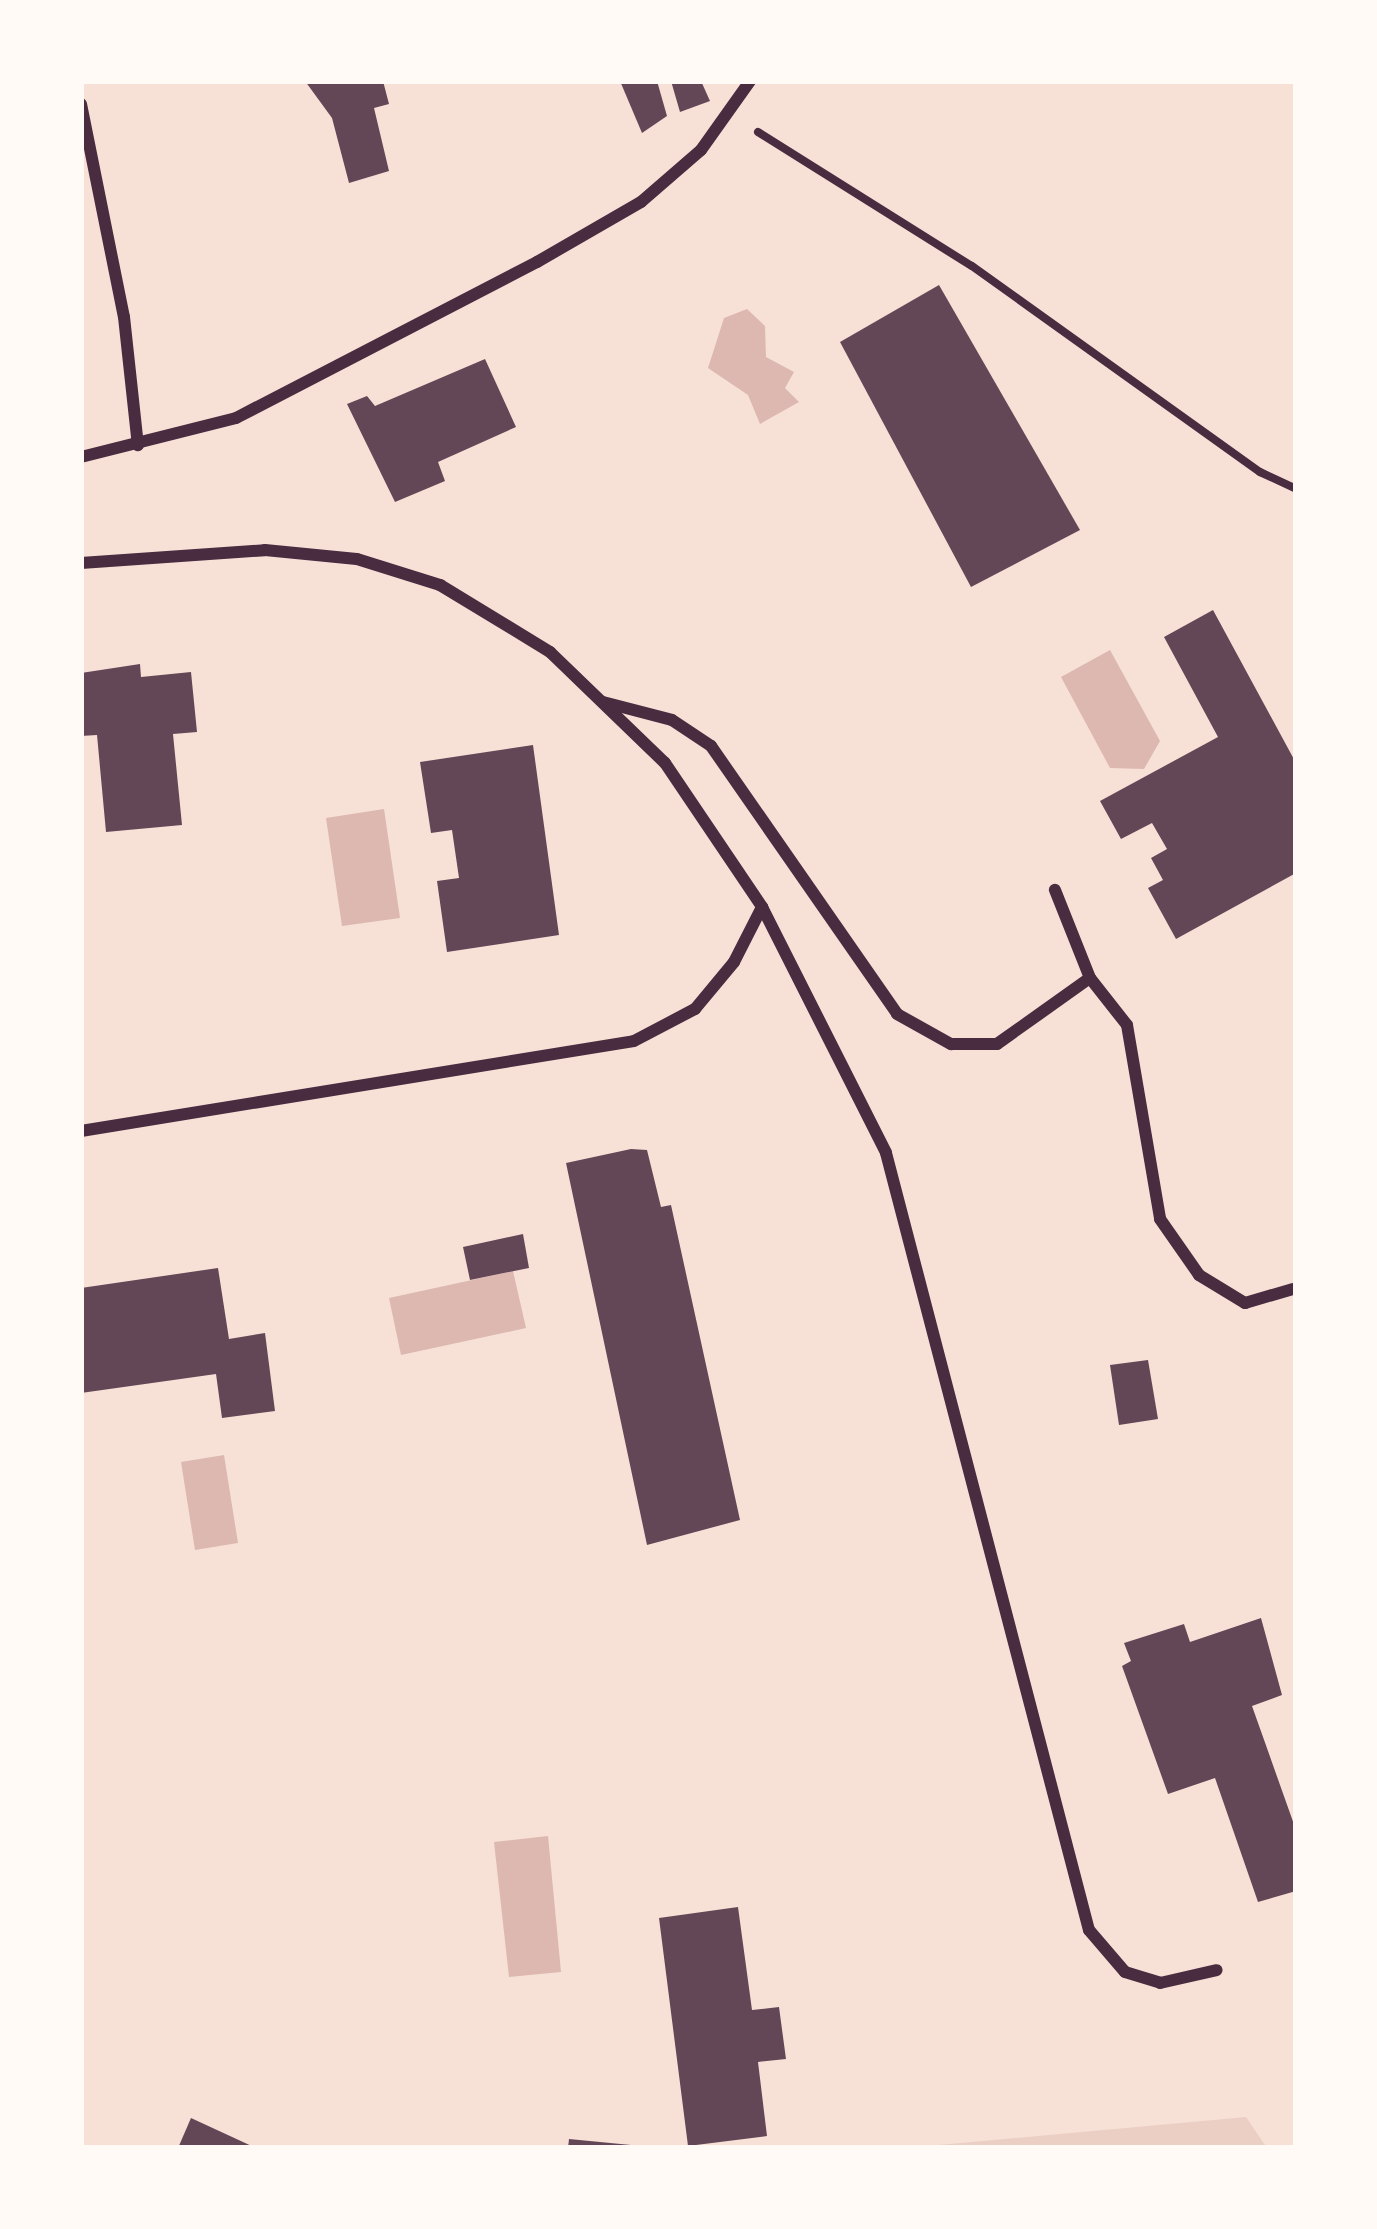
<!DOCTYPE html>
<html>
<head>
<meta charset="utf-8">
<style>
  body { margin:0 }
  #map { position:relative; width:1377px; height:2229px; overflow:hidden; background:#f7e1d7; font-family:Karla,sans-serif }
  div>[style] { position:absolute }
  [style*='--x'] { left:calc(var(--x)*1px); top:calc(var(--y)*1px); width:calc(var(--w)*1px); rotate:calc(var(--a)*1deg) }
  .green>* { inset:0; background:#ebcfc5 }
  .water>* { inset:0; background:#dcb8b0 }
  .building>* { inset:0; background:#644757 }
  .path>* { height:8px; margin:-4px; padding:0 4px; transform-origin:4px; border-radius:4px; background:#4a2c40 }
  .minor>* { height:12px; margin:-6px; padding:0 6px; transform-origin:6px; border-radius:6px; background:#4a2c40 }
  span { translate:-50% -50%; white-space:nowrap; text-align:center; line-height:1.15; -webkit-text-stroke:9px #fffaf5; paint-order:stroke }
  .frame { position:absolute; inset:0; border:84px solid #fffaf5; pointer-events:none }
</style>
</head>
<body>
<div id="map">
  <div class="green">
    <div style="clip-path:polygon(1246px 2117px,1267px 2148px,906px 2148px)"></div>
  </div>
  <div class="water">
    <div style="clip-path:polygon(747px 309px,765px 326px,766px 357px,794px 372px,785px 388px,799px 402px,760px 424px,748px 395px,708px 368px,724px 318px)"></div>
    <div style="clip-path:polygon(1110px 650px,1160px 741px,1144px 769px,1110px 768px,1061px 677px)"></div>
    <div style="clip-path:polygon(384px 809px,400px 918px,342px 926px,326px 818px)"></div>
    <div style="clip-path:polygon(513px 1271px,526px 1328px,401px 1355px,389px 1298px)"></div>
    <div style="clip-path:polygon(224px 1455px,238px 1543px,195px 1550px,181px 1462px)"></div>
    <div style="clip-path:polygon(548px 1836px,561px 1972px,509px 1977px,494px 1842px)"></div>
  </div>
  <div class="building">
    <div style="clip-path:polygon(305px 81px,383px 81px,389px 104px,374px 108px,389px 171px,349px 183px,332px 118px)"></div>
    <div style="clip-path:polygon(620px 81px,657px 81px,667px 116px,642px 133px)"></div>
    <div style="clip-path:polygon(671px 81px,701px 81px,710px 101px,680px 112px)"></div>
    <div style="clip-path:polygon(939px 285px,1080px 530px,971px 587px,840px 342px)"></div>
    <div style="clip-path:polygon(485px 359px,516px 427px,438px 462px,445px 481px,395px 502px,347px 404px,367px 396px,375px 406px)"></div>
    <div style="clip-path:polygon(1213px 610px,1296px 763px,1296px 873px,1176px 939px,1148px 888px,1163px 880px,1151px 858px,1167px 849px,1152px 823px,1121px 839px,1100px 801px,1218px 737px,1164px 637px)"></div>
    <div style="clip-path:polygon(140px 664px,141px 677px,191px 672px,197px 732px,173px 734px,182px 825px,106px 832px,97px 735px,81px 736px,81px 673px)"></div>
    <div style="clip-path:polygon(533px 745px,559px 935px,447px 952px,437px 881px,459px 878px,452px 830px,431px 833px,420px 762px)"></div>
    <div style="clip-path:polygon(631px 1149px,647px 1150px,661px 1207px,671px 1205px,740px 1520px,647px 1545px,566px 1163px)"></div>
    <div style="clip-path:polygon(523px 1234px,529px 1268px,470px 1280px,463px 1247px)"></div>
    <div style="clip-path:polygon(218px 1268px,229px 1339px,265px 1333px,275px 1411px,222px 1418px,216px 1374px,81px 1393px,81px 1288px)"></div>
    <div style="clip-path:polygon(1148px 1360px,1158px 1419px,1119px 1425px,1110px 1365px)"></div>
    <div style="clip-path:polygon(1261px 1618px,1282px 1695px,1252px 1706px,1296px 1830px,1296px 1891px,1258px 1902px,1215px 1778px,1168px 1794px,1122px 1666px,1131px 1661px,1124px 1643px,1184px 1624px,1190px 1642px)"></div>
    <div style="clip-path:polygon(738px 1907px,752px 2010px,779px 2007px,786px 2059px,758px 2062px,767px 2136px,688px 2146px,659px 1918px)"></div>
    <div style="clip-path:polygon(191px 2118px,256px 2148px,178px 2148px)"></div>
    <div style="clip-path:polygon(569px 2139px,631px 2145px,630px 2148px,568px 2148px)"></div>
  </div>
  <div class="path">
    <div style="--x:758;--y:132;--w:252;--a:32.1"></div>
    <div style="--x:972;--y:266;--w:354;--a:35.6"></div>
    <div style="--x:1260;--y:472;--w:40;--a:25"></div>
  </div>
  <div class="minor">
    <div style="--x:81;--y:104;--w:217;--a:78.6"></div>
    <div style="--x:124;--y:317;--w:129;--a:83.8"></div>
    <div style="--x:81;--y:457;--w:160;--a:-14.1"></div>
    <div style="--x:236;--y:418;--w:339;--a:-27.4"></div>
    <div style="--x:537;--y:262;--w:120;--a:-30"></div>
    <div style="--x:641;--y:202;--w:79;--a:-40.9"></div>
    <div style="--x:701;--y:150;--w:85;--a:-54.6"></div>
    <div style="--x:81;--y:563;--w:184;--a:-4"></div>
    <div style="--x:265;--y:550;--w:92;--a:5.6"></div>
    <div style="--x:357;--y:559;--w:87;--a:17.4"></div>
    <div style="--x:440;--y:585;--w:129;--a:31.3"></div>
    <div style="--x:550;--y:652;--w:160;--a:44"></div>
    <div style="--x:665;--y:763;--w:174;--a:56"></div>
    <div style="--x:762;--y:907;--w:275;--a:63.2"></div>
    <div style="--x:886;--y:1153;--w:803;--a:75.36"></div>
    <div style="--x:1089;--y:1930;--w:55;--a:49.4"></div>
    <div style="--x:1125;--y:1972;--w:37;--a:17"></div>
    <div style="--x:1160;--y:1983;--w:58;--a:-12.8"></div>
    <div style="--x:603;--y:702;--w:71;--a:14.6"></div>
    <div style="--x:672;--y:720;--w:47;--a:33.7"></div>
    <div style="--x:711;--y:746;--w:326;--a:55.2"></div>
    <div style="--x:897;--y:1014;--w:62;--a:29.1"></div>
    <div style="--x:951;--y:1044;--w:46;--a:0"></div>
    <div style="--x:997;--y:1044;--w:114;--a:-35.4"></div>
    <div style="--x:1090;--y:978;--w:95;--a:-111.7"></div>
    <div style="--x:1090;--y:978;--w:60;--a:51.8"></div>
    <div style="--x:1127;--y:1025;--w:197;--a:80.3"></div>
    <div style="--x:1160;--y:1219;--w:68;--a:55.1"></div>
    <div style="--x:1199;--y:1275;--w:54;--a:31.3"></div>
    <div style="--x:1245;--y:1303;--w:50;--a:-16.3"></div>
    <div style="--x:81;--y:1131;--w:560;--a:-9.24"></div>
    <div style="--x:634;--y:1041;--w:69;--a:-27.7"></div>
    <div style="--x:695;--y:1009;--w:61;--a:-50.3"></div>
    <div style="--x:734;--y:962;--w:62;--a:-63"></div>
  </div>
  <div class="frame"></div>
</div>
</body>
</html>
